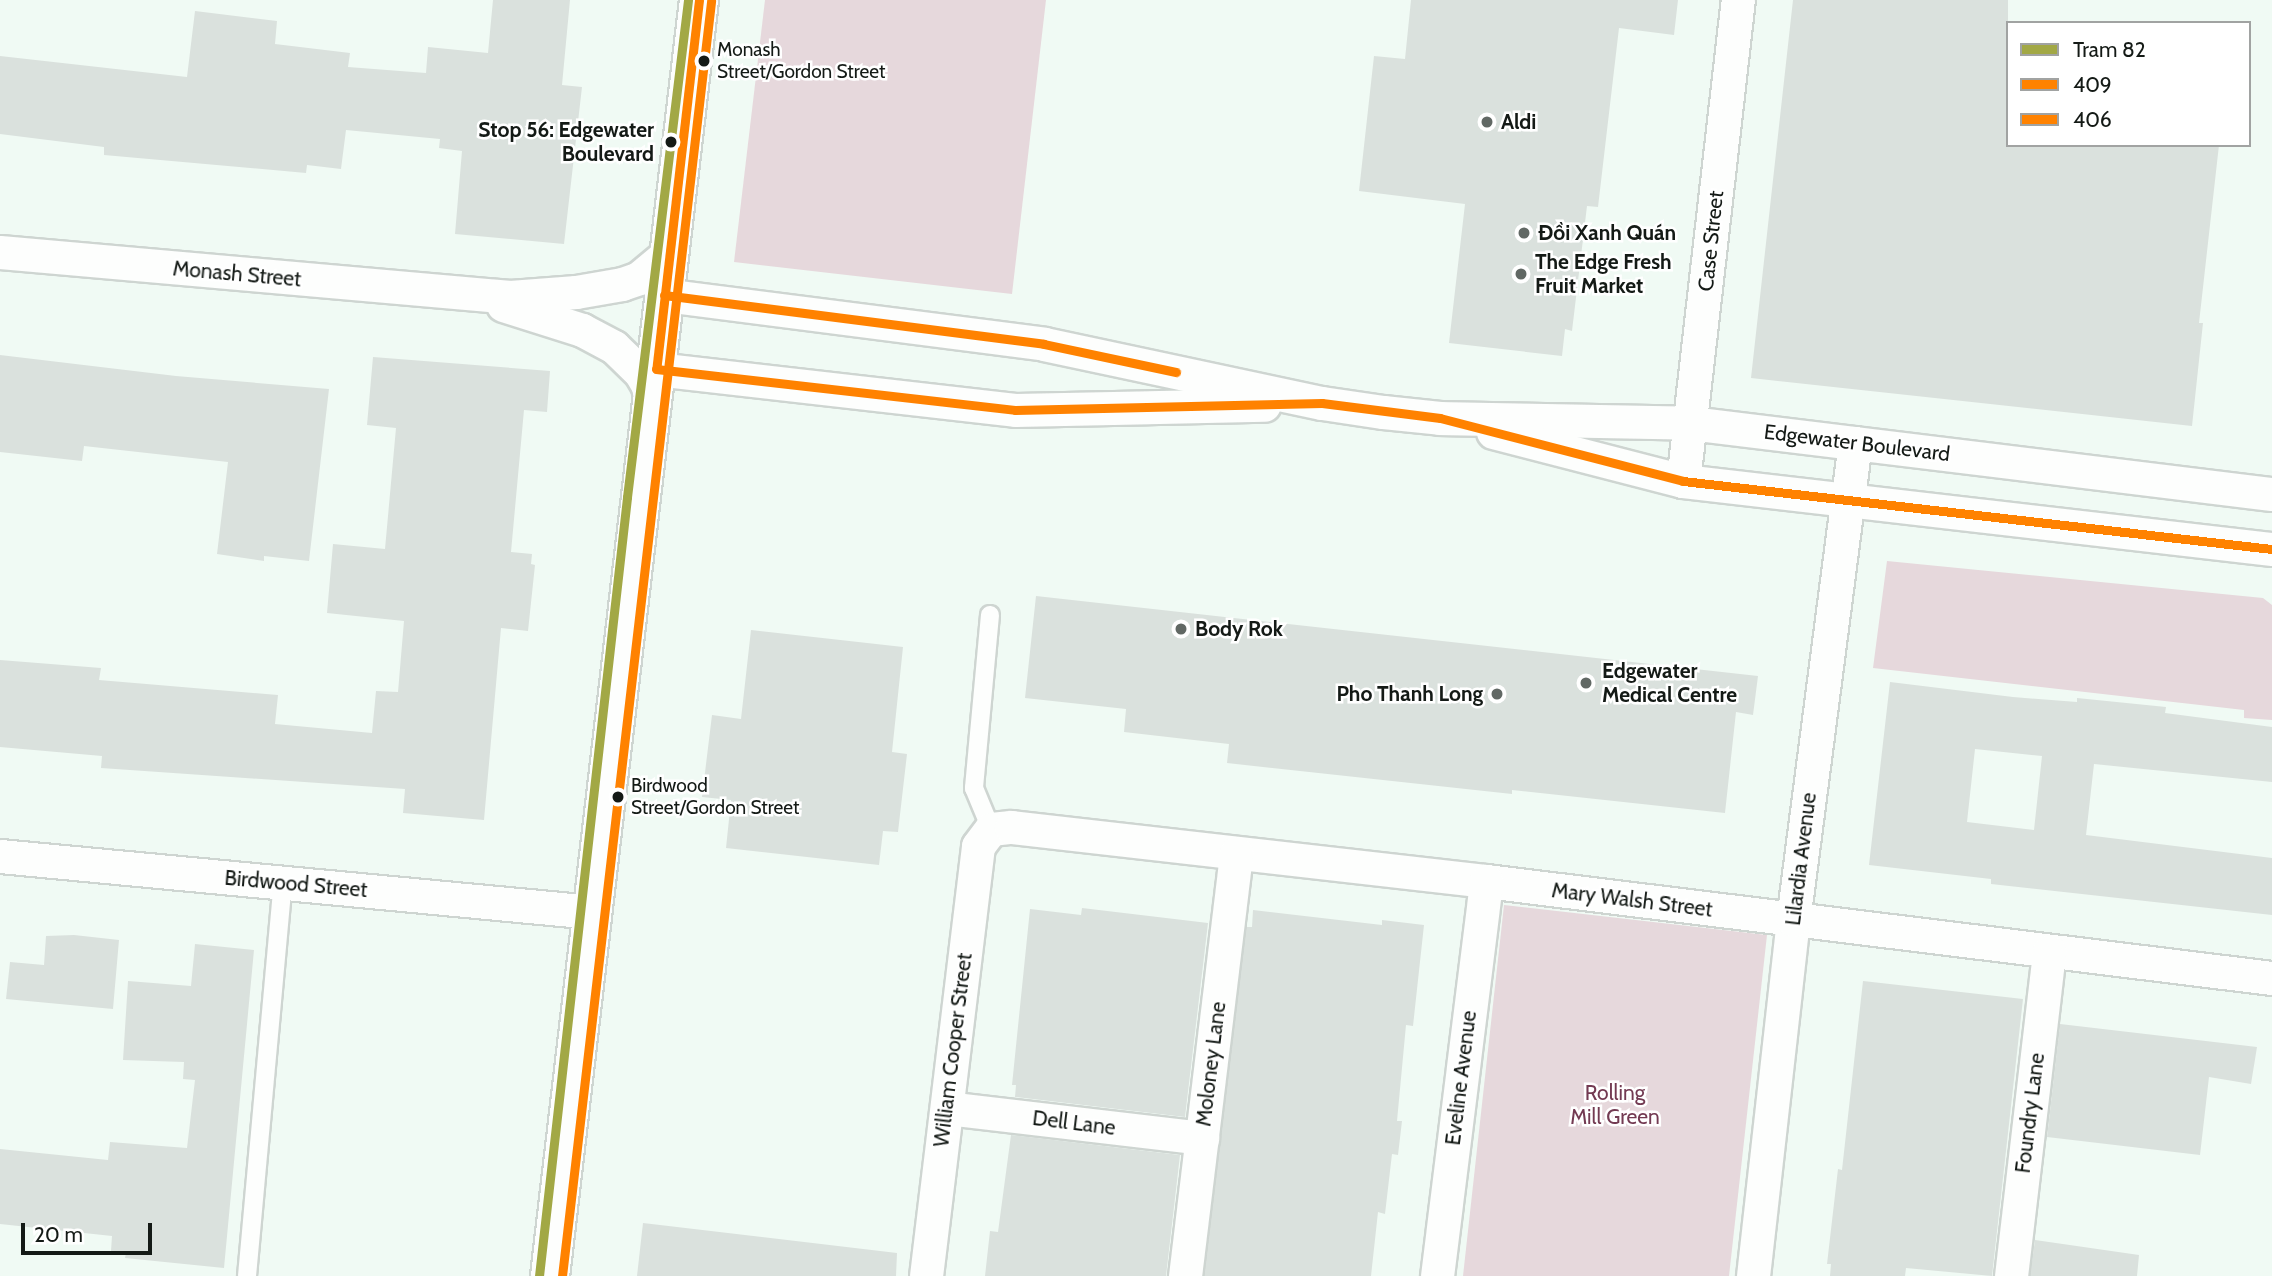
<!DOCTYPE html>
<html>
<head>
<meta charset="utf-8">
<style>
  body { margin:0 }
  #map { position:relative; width:2272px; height:1276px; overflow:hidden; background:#f0faf4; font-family:Cabin,sans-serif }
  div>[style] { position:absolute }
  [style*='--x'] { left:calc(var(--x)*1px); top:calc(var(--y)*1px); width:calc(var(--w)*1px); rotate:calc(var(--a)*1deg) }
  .green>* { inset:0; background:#e6d8dc }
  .building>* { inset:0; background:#dae1dd }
  .roads { filter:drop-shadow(2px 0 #ced5d1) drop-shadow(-2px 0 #ced5d1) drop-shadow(0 2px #ced5d1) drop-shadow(0 -2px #ced5d1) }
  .lane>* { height:18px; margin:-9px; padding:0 9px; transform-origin:9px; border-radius:9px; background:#fdfefd }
  .street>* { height:33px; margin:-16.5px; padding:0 16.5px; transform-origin:16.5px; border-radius:16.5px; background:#fdfefd }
  .primary>* { height:38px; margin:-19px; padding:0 19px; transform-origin:19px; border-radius:19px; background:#fdfefd }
  .bus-1>* { height:9px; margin:-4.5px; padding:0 4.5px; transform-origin:4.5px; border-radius:4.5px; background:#ff8200 }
  .bus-2>* { height:9px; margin:-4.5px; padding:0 4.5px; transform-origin:4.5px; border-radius:4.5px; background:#ff8200 }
  .tram-1>* { height:9px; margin:-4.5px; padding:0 4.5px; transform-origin:4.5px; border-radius:4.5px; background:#a2a845 }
  .dots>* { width:19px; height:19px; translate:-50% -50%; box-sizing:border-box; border:4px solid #fff; border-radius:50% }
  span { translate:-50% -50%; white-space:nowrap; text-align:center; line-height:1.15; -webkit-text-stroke:5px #fff; paint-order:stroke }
  .bus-label { font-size:19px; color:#141a16 }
  .left { translate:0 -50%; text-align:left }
  .poi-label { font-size:21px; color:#141a16; font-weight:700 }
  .right { translate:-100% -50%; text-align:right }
  .stop-label { font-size:21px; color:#141a16; font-weight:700 }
  .street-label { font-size:21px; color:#141a16 }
  .park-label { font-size:21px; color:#733a52 }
  .legend { position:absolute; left:2006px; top:21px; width:245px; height:126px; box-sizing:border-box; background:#fff; border:2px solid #a1a3a2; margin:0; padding:9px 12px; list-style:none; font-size:21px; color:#141a16 }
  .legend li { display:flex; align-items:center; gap:14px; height:35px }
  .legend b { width:35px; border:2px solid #a1a3a2 }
  .scale { position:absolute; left:21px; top:1223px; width:131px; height:32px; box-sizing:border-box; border:4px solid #141a16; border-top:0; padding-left:9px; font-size:21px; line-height:24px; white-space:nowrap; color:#141a16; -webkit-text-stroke:5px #fff; paint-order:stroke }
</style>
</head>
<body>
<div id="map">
  <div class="green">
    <div style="clip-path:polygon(765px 0,1046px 0,1012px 294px,734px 262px)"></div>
    <div style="clip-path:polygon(1887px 561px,2263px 598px,2272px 605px,2272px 720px,2244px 718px,2244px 710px,1873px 668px)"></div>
    <div style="clip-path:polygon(1504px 905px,1767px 935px,1729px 1276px,1463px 1276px)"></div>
  </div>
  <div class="building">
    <div style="clip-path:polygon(493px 0,570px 0,562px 85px,582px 87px,564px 244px,455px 234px,462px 151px,439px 148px,440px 139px,346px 130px,341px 169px,307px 165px,306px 173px,104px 155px,104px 147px,0 134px,0 56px,187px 77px,195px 11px,277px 21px,275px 44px,350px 53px,348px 67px,426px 73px,428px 47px,488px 53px)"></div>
    <div style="clip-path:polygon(1411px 0,1678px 0,1674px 35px,1619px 28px,1598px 207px,1587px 206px,1572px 331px,1565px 329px,1562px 356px,1449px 343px,1465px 204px,1359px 191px,1374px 56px,1405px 59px)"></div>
    <div style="clip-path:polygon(1793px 0,2008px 0,2008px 145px,2219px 145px,2199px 323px,2203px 323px,2192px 426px,1751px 378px)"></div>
    <div style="clip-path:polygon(0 355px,176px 376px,329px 389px,309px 561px,264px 556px,264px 561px,217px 554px,228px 462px,84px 446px,82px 461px,0 452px)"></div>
    <div style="clip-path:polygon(373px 357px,550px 371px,547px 412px,524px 410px,511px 552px,532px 554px,531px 564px,535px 565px,528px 631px,501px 628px,484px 820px,403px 813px,405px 789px,101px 768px,102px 756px,0 747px,0 660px,101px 668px,99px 680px,278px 695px,275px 724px,372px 733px,376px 691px,398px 692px,404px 621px,327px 613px,333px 544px,385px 549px,396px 428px,367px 425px)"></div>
    <div style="clip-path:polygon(1036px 596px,1758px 676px,1753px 715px,1736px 712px,1725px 813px,1512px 790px,1512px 794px,1227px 763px,1229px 744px,1124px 732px,1126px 709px,1025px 698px)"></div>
    <div style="clip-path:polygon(751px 630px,903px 647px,892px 752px,907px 754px,898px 832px,883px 831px,879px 865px,726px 848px,731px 800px,702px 797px,712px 715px,741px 719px)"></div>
    <div style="clip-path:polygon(evenodd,1890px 682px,2013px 697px,2077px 702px,2077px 698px,2166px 707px,2165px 713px,2272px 727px,2272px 782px,2094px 764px,2086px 835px,2272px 858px,2272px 915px,1991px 884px,1991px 879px,1869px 865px,1890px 682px,1975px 749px,2042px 756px,2034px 830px,1967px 822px,1975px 749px)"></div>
    <div style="clip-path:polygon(1082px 908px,1208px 923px,1185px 1117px,1015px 1097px,1016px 1085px,1012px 1085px,1030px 909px,1081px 915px)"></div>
    <div style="clip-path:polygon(1253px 910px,1382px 925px,1382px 920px,1424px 925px,1413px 1026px,1406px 1025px,1397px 1121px,1402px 1121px,1398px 1155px,1392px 1154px,1385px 1214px,1378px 1212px,1371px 1276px,1204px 1276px,1246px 927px,1252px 927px)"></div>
    <div style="clip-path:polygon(74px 935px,119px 940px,113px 1009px,6px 999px,10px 962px,44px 965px,46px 936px)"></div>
    <div style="clip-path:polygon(195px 944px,254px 950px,224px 1268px,125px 1258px,126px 1253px,111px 1251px,112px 1236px,0 1224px,0 1149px,108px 1160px,110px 1142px,187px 1148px,195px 1080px,183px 1079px,184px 1062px,123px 1060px,128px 981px,191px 986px)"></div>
    <div style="clip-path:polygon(1863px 981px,2023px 999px,1992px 1276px,1906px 1268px,1905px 1276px,1830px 1276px,1831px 1264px,1827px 1264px,1838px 1169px,1842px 1170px)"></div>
    <div style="clip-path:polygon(2060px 1024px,2257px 1047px,2251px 1084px,2209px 1077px,2200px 1155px,2047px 1137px)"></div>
    <div style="clip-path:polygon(1011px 1135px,1180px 1155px,1166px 1276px,985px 1276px,990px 1231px,998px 1232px)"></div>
    <div style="clip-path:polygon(643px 1223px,897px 1253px,896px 1276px,637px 1276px)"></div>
    <div style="clip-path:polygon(2035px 1240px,2139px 1255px,2137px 1276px,2030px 1276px)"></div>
  </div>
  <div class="roads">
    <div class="lane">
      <div style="--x:990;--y:615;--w:174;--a:95.3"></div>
      <div style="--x:974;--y:788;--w:44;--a:67.5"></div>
      <div style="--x:247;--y:1276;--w:395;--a:-84.8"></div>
    </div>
    <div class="street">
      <div style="--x:0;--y:252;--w:512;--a:5.04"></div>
      <div style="--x:510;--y:297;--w:66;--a:-4.3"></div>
      <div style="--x:576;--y:292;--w:47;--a:-9.9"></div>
      <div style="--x:622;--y:284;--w:18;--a:-19"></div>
      <div style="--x:639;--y:278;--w:40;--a:-40"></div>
      <div style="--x:664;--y:295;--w:383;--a:7.3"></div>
      <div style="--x:1044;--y:344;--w:284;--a:12"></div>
      <div style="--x:1322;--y:403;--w:62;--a:8.4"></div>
      <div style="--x:1383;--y:412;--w:57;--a:6"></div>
      <div style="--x:1440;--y:418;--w:250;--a:1.1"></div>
      <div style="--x:1690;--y:423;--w:586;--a:6.96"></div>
      <div style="--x:503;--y:305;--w:83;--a:17.6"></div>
      <div style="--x:582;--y:330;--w:36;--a:28"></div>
      <div style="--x:614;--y:347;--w:36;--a:44"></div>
      <div style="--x:640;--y:372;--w:16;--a:60"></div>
      <div style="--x:648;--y:386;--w:19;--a:81"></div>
      <div style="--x:656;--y:369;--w:361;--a:6.5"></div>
      <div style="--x:1015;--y:410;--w:249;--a:-1.2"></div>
      <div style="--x:1493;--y:432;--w:196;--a:14.5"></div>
      <div style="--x:1683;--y:481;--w:593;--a:6.59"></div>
      <div style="--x:1683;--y:481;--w:484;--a:-83.5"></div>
      <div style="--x:0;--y:856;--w:595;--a:5.4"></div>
      <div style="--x:947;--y:1108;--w:257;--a:6.7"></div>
      <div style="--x:926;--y:1276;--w:433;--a:-83.1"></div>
      <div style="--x:978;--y:846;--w:21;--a:-53"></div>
      <div style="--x:991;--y:829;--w:20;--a:-6"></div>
      <div style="--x:1011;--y:827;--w:478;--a:6.5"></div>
      <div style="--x:1486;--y:881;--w:792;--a:7.04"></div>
      <div style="--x:1185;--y:1276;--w:426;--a:-83.1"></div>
      <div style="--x:1437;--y:1276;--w:398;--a:-82.9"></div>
      <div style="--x:1753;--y:1276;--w:358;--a:-83.6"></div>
      <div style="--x:1793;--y:920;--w:481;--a:-82.6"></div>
      <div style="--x:2011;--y:1276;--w:327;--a:-83.3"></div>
    </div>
    <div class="primary">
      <div style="--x:550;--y:1276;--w:1285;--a:-83.34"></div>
    </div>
  </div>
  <div class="bus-1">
    <div style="--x:699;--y:0;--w:371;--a:96.6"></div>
    <div style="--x:656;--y:369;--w:361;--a:6.5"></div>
    <div style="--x:1015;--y:410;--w:307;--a:-1.3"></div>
    <div style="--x:1322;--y:403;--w:119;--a:7.2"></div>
    <div style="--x:1440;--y:418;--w:251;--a:14.5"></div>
    <div style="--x:1683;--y:481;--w:593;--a:6.59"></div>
    <div style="--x:664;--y:295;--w:383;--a:7.3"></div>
    <div style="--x:1044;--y:344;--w:135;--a:12"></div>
  </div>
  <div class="bus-2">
    <div style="--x:562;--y:1276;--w:1284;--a:-83.33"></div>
  </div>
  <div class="tram-1">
    <div style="--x:539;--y:1276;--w:784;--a:-83.55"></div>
    <div style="--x:627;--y:497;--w:501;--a:-83"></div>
  </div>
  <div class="dots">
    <div style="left:704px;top:61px;background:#141a16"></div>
    <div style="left:1487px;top:122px;background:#616864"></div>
    <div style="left:671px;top:142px;background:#141a16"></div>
    <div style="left:1524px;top:233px;background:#616864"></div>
    <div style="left:1521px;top:274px;background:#616864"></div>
    <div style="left:1181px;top:629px;background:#616864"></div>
    <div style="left:1586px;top:683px;background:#616864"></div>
    <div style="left:1497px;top:694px;background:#616864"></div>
    <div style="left:618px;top:797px;background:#141a16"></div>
  </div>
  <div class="bus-label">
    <span class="left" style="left:717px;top:61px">Monash<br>Street/Gordon Street</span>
    <span class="left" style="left:631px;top:797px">Birdwood<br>Street/Gordon Street</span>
  </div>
  <div class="poi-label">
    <span class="left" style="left:1501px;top:122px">Aldi</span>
    <span class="left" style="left:1538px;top:233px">Đồi Xanh Quán</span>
    <span class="left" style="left:1535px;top:274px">The Edge Fresh<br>Fruit Market</span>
    <span class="left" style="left:1195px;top:629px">Body Rok</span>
    <span class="left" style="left:1602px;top:683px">Edgewater<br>Medical Centre</span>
    <span class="right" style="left:1483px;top:694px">Pho Thanh Long</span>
  </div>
  <div class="stop-label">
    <span class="right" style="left:654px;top:142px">Stop 56: Edgewater<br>Boulevard</span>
  </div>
  <div class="street-label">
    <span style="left:1711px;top:241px;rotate:-84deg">Case Street</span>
    <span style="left:237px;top:274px;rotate:5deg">Monash Street</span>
    <span style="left:1857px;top:443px;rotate:7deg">Edgewater Boulevard</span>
    <span style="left:1801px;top:859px;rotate:-83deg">Lilardia Avenue</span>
    <span style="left:296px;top:884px;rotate:5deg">Birdwood Street</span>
    <span style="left:1632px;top:900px;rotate:7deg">Mary Walsh Street</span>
    <span style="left:953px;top:1050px;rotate:-83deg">William Cooper Street</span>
    <span style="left:1211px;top:1064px;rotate:-83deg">Moloney Lane</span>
    <span style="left:1461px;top:1078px;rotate:-83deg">Eveline Avenue</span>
    <span style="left:2030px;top:1113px;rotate:-83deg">Foundry Lane</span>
    <span style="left:1074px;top:1123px;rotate:7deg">Dell Lane</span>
  </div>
  <div class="park-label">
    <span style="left:1615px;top:1105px">Rolling<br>Mill Green</span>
  </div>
  <ul class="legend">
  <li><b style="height:9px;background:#a2a845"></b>Tram 82</li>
  <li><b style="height:9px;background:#ff8200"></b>409</li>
  <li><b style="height:9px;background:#ff8200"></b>406</li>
  </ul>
  <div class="scale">20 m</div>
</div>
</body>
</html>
